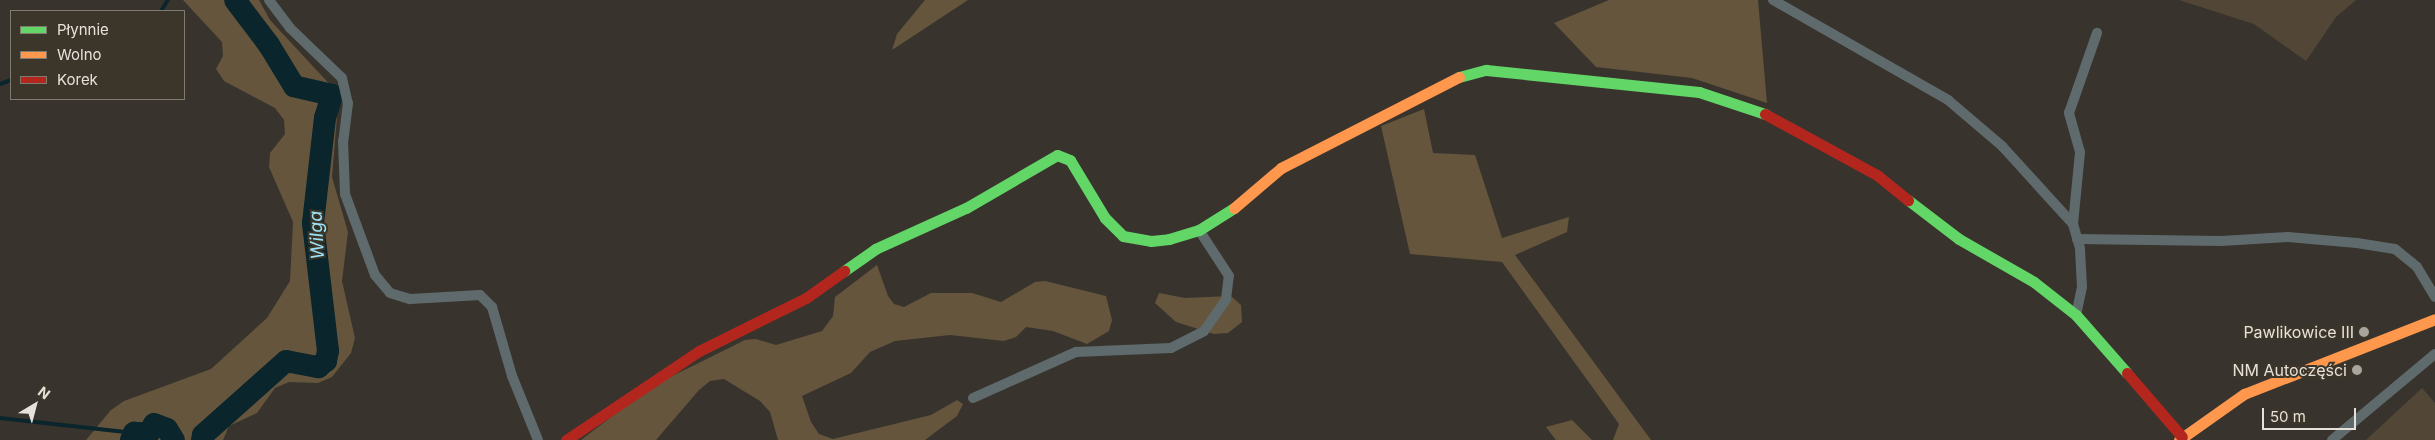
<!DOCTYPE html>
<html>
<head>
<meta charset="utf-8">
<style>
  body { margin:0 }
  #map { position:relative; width:2435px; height:440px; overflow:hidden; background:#38342d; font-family:Inter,sans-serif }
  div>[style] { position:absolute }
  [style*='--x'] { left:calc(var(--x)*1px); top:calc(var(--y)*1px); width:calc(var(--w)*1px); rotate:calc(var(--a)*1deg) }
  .green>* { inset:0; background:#524736 }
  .forest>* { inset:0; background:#64553c }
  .stream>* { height:4px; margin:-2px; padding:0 2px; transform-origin:2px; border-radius:2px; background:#0a252b }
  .river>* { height:22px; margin:-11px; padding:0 11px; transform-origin:11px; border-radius:11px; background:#0a252b }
  .street>* { height:10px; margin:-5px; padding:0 5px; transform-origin:5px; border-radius:5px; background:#5f6a6d }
  .fast>* { height:11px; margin:-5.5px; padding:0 5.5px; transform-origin:5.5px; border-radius:5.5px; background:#63d668 }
  .slow>* { height:11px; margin:-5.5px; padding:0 5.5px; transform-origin:5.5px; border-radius:5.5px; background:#ff974d }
  .jam>* { height:11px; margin:-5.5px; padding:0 5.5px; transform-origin:5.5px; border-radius:5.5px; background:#b3261e }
  .dots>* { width:14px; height:14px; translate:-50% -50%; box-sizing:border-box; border:2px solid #3c3529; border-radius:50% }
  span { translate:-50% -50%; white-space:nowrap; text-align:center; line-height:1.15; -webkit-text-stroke:4px #3c3529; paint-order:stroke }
  .poi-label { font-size:16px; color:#e6e2db }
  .right { translate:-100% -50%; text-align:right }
  .water-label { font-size:18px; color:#9ce4fa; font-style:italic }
  .legend { position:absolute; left:10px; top:10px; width:175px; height:90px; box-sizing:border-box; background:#3c3529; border:1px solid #807a70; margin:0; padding:6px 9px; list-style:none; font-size:15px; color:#e6e2db }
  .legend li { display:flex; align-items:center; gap:10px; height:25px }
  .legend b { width:25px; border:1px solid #807a70 }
  .north { position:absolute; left:10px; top:380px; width:50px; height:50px; -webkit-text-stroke:4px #3c3529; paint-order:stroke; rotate:37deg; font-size:14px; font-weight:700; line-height:20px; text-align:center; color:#e6e2db }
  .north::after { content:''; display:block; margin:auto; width:18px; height:22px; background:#e6e2db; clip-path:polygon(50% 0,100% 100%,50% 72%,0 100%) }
  .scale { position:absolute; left:2262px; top:408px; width:94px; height:22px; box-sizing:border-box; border:2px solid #e6e2db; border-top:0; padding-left:6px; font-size:15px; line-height:18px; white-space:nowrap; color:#e6e2db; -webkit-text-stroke:4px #3c3529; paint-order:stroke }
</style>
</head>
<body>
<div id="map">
  <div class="green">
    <div style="clip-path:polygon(2179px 0,2356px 0,2336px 17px,2306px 61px,2254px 24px)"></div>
    <div style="clip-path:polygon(2422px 388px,2435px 403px,2435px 440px,2366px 440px)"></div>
  </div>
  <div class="forest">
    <div style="clip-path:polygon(183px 0,259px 0,270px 20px,335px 90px,338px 105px,332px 177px,348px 232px,342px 281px,355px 338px,351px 353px,332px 377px,318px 383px,289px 382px,275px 388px,257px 413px,229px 426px,223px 440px,86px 440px,111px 410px,124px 401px,211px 369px,267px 318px,290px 281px,293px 222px,269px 167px,270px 153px,285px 134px,284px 120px,275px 108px,224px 81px,216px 69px,223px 56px,222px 42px)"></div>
    <div style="clip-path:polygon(925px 0,968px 0,892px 50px,897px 34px)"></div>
    <div style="clip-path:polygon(1609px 0,1758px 0,1767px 103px,1692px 78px,1596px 67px,1554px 23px)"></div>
    <div style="clip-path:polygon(1424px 109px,1433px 153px,1475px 155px,1502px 238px,1569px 217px,1567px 232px,1515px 255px,1651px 440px,1613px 440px,1619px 424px,1502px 262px,1410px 254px,1381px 126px)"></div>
    <div style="clip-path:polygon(877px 265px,888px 296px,894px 304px,904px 307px,931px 293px,972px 293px,1001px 302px,1035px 282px,1045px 281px,1106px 296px,1112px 320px,1109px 331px,1087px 344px,1053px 331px,1026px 327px,1016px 337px,1004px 341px,950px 335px,895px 341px,870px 352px,851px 373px,802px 396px,811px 422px,819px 434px,833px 439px,931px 415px,957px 400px,963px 404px,957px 416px,925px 440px,778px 440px,770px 412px,760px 401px,724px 379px,710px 381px,699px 390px,656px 440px,581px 440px,652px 386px,745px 340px,756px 339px,776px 345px,822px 331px,833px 316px,835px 297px)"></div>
    <div style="clip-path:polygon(1159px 293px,1185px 298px,1231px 296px,1241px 305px,1242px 322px,1228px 333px,1214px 334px,1176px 322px,1155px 303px)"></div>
    <div style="clip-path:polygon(1572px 420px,1592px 440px,1556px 440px,1546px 427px)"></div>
  </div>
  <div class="stream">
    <div style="--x:161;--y:11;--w:13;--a:-58"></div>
    <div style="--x:0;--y:84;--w:12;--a:-20"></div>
    <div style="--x:0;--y:418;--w:135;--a:6.4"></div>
  </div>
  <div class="river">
    <div style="--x:131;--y:440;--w:8;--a:-67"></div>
    <div style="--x:134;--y:433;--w:15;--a:0"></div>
    <div style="--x:149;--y:433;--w:10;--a:-61"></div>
    <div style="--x:154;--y:424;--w:14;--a:21"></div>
    <div style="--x:167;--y:429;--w:13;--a:58"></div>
    <div style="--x:202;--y:440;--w:5;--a:-79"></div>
    <div style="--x:203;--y:435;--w:111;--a:-41.7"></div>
    <div style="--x:286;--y:361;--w:33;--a:11"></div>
    <div style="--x:318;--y:367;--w:10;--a:-37"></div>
    <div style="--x:326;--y:361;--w:10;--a:-79"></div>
    <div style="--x:328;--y:351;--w:129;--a:-96.7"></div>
    <div style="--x:313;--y:223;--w:106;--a:-83.5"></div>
    <div style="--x:325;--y:118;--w:24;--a:-73"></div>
    <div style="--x:332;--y:95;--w:39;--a:-167"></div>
    <div style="--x:294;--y:86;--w:48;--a:-121.4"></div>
    <div style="--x:269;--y:45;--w:56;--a:-127.1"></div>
  </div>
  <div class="street">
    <div style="--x:269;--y:0;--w:35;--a:53"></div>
    <div style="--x:290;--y:28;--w:72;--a:43.9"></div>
    <div style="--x:342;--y:78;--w:26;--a:77"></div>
    <div style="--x:348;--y:103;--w:38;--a:97"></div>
    <div style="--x:343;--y:141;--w:53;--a:87.8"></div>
    <div style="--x:345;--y:194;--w:86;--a:69.7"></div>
    <div style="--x:375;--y:275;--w:23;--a:50"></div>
    <div style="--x:390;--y:293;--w:21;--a:17"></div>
    <div style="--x:410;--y:299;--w:70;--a:-3.3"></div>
    <div style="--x:480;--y:295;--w:17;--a:45"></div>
    <div style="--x:492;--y:307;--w:72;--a:73.8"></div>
    <div style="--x:512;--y:376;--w:69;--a:67.9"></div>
    <div style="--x:1773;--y:0;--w:202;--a:29.7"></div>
    <div style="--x:1948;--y:100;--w:71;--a:40.4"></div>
    <div style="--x:2002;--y:146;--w:105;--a:47.7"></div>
    <div style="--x:2073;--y:224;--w:26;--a:74"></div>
    <div style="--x:2080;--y:249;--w:38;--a:87"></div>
    <div style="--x:2082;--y:287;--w:29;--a:102"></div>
    <div style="--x:2073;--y:224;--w:72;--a:-84.4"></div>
    <div style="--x:2080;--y:152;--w:41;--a:-105.8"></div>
    <div style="--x:2069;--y:113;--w:85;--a:-70.7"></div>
    <div style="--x:2077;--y:239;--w:144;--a:0.8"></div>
    <div style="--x:2221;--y:241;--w:67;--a:-3.4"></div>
    <div style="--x:2288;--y:237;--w:69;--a:5"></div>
    <div style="--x:2357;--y:243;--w:38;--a:9"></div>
    <div style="--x:2395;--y:249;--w:28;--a:39"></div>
    <div style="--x:2417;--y:267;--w:35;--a:59"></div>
    <div style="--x:973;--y:398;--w:113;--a:-24.1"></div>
    <div style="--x:1076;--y:352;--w:95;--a:-2.4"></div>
    <div style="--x:1171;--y:348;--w:37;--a:-27"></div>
    <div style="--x:1204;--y:331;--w:39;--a:-55"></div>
    <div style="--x:1226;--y:299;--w:23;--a:-83"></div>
    <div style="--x:1229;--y:276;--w:55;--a:-123.1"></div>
    <div style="--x:2332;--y:440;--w:134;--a:-39.9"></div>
  </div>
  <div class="fast">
    <div style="--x:1459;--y:77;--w:28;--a:-15"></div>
    <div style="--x:1486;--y:70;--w:214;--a:5.9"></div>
    <div style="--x:1699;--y:92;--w:70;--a:18.4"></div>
    <div style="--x:1908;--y:200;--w:64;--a:37.4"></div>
    <div style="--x:1959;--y:239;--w:86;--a:29.8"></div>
    <div style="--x:2034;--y:282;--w:53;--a:38.2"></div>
    <div style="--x:2076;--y:315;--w:77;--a:48.7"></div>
    <div style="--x:844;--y:271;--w:38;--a:-35"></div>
    <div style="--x:875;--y:249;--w:100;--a:-24.3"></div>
    <div style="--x:966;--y:208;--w:105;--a:-30.2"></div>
    <div style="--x:1057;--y:155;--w:14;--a:21"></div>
    <div style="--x:1070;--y:160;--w:68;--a:58.9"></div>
    <div style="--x:1105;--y:218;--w:25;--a:45"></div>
    <div style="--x:1123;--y:236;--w:28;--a:10"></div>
    <div style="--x:1151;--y:241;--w:18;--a:-6"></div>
    <div style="--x:1169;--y:239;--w:31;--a:-17"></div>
    <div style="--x:1199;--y:230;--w:41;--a:-32.2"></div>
  </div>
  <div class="slow">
    <div style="--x:1234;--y:208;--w:62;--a:-40.4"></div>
    <div style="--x:1281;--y:168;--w:200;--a:-27.1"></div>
    <div style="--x:2179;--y:440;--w:80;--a:-35.3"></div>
    <div style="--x:2244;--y:394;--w:205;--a:-21.4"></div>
  </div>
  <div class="jam">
    <div style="--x:1765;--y:114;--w:128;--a:28.6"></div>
    <div style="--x:1877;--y:175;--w:40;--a:39"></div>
    <div style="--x:2127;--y:373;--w:84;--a:49.3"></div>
    <div style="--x:566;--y:440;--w:160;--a:-33.8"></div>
    <div style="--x:699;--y:351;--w:119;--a:-26.4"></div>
    <div style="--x:806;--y:298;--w:47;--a:-35.4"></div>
  </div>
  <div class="dots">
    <div style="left:2364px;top:332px;background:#a9a59e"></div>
    <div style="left:2357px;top:370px;background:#a9a59e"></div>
  </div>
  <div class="poi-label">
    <span class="right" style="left:2354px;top:332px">Pawlikowice III</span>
    <span class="right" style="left:2347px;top:370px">NM Autoczęści</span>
  </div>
  <div class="water-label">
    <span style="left:317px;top:235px;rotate:-93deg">Wilga</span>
  </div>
  <ul class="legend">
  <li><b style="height:6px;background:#63d668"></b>Płynnie</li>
  <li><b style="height:6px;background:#ff974d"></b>Wolno</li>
  <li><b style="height:6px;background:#b3261e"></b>Korek</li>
  </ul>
  <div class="north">N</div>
  <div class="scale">50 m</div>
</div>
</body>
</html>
